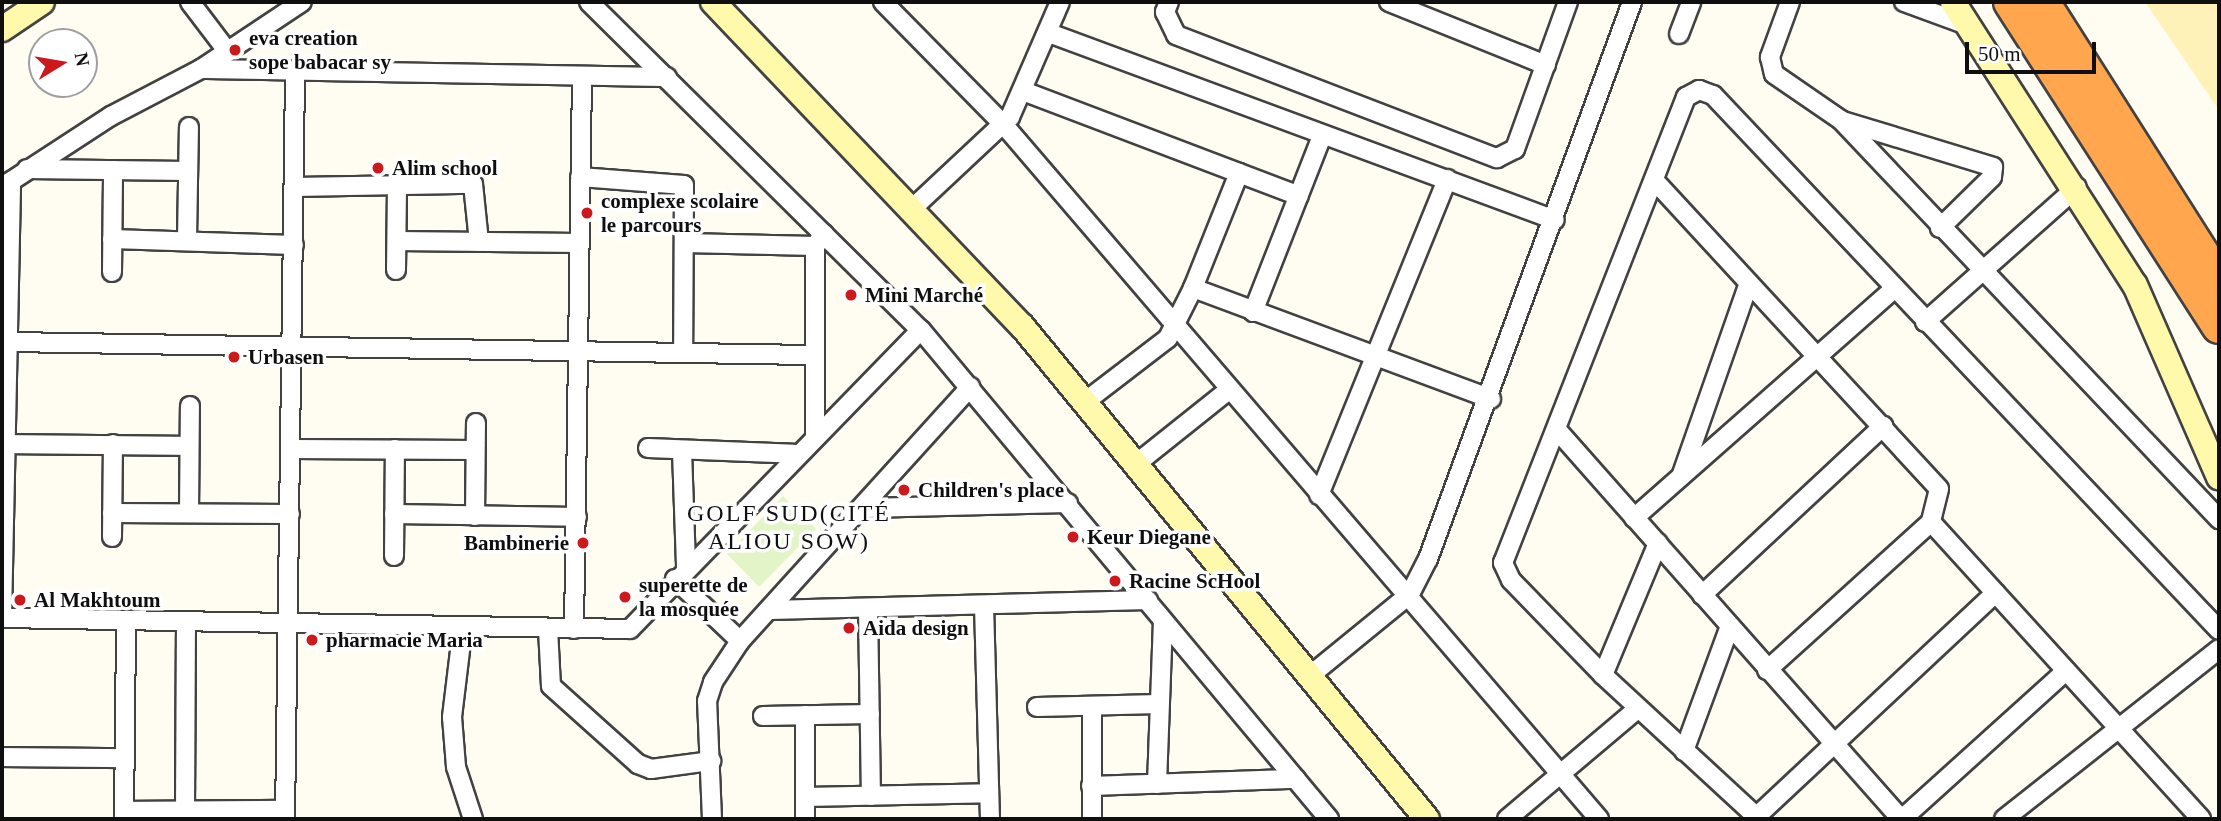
<!DOCTYPE html>
<html>
<head>
<meta charset="utf-8">
<style>
  body { margin:0 }
  #map { position:relative; width:2221px; height:821px; overflow:hidden; background:#fffdf1; font-family:"Times New Roman",serif }
  div>[style] { position:absolute }
  [style*='--x'] { left:calc(var(--x)*1px); top:calc(var(--y)*1px); width:calc(var(--w)*1px); rotate:calc(var(--a)*1deg) }
  .sand>* { inset:0; background:#fff2b9 }
  .pitch>* { inset:0; background:#e3f4c9 }
  .roads { filter:drop-shadow(2px 0 #424242) drop-shadow(-2px 0 #424242) drop-shadow(0 2px #424242) drop-shadow(0 -2px #424242) }
  .street>* { height:18px; margin:-9px; padding:0 9px; transform-origin:9px; border-radius:9px; background:#fff }
  .secondary>* { height:24px; margin:-12px; padding:0 12px; transform-origin:12px; border-radius:12px; background:#fff9ac }
  .highway>* { height:32px; margin:-16px; padding:0 16px; transform-origin:16px; border-radius:16px; background:#ffa64f }
  .dots>* { width:19px; height:19px; translate:-50% -50%; box-sizing:border-box; border:4px solid #fff; border-radius:50% }
  span { translate:-50% -50%; white-space:nowrap; text-align:center; line-height:1.15; -webkit-text-stroke:7px #fff; paint-order:stroke }
  .poi-label { font-size:21px; color:#0f0f0f; font-weight:700 }
  .left { translate:0 -50%; text-align:left }
  .right { translate:-100% -50%; text-align:right }
  .quarter-label { font-size:24px; color:#0f0f0f; letter-spacing:2px }
  .frame { position:absolute; inset:0; border:4px solid #0f0f0f; pointer-events:none }
  .north { position:absolute; left:28px; top:28px; width:70px; height:70px; box-sizing:border-box; background:#fff; border:2px solid #9f9f9f; border-radius:50%; rotate:79deg; font-size:19px; font-weight:700; line-height:28px; text-align:center; color:#0f0f0f }
  .north::after { content:''; display:block; margin:auto; width:24px; height:32px; background:#cc191b; clip-path:polygon(50% 0,100% 100%,50% 72%,0 100%) }
  .scale { position:absolute; left:1965px; top:42px; width:131px; height:32px; box-sizing:border-box; border:4px solid #0f0f0f; border-top:0; padding-left:9px; font-size:21px; line-height:24px; white-space:nowrap; color:#0f0f0f; -webkit-text-stroke:5px #fff; paint-order:stroke }
</style>
</head>
<body>
<div id="map">
  <div class="sand">
    <div style="clip-path:polygon(2145px 2px,2219px 2px,2219px 110px)"></div>
  </div>
  <div class="pitch">
    <div style="clip-path:polygon(783px 496px,816px 529px,759px 587px,727px 554px)"></div>
  </div>
  <div class="roads">
    <div class="street">
      <div style="--x:190;--y:2;--w:63;--a:52.8"></div>
      <div style="--x:589;--y:2;--w:467;--a:44.7"></div>
      <div style="--x:921;--y:330;--w:637;--a:50.16"></div>
      <div style="--x:883;--y:2;--w:173;--a:45.5"></div>
      <div style="--x:1004;--y:125;--w:914;--a:49.39"></div>
      <div style="--x:1169;--y:2;--w:11;--a:112"></div>
      <div style="--x:1165;--y:12;--w:25;--a:64"></div>
      <div style="--x:1176;--y:35;--w:344;--a:21"></div>
      <div style="--x:1497;--y:158;--w:20;--a:-27"></div>
      <div style="--x:1515;--y:149;--w:156;--a:-70.2"></div>
      <div style="--x:1389;--y:2;--w:169;--a:21.9"></div>
      <div style="--x:1790;--y:2;--w:59;--a:110"></div>
      <div style="--x:1770;--y:57;--w:17;--a:77"></div>
      <div style="--x:1774;--y:74;--w:81;--a:34.5"></div>
      <div style="--x:1841;--y:120;--w:550;--a:46.55"></div>
      <div style="--x:1904;--y:2;--w:67;--a:20.1"></div>
      <div style="--x:1049;--y:33;--w:539;--a:20.28"></div>
      <div style="--x:1679;--y:34;--w:34;--a:-69"></div>
      <div style="--x:201;--y:69;--w:121;--a:-33.6"></div>
      <div style="--x:1023;--y:91;--w:295;--a:20.8"></div>
      <div style="--x:1843;--y:121;--w:157;--a:17"></div>
      <div style="--x:1993;--y:167;--w:10;--a:96"></div>
      <div style="--x:1992;--y:177;--w:73;--a:135.6"></div>
      <div style="--x:27;--y:169;--w:161;--a:0.7"></div>
      <div style="--x:580;--y:177;--w:104;--a:4.4"></div>
      <div style="--x:684;--y:185;--w:166;--a:90.3"></div>
      <div style="--x:1654;--y:180;--w:420;--a:47.3"></div>
      <div style="--x:1939;--y:489;--w:34;--a:104"></div>
      <div style="--x:1931;--y:522;--w:221;--a:137.9"></div>
      <div style="--x:2;--y:187;--w:130;--a:-33.1"></div>
      <div style="--x:111;--y:116;--w:102;--a:-27.6"></div>
      <div style="--x:201;--y:69;--w:466;--a:1"></div>
      <div style="--x:294;--y:187;--w:179;--a:-1"></div>
      <div style="--x:473;--y:184;--w:58;--a:84.1"></div>
      <div style="--x:915;--y:206;--w:130;--a:-43.1"></div>
      <div style="--x:1010;--y:117;--w:125;--a:-66.5"></div>
      <div style="--x:112;--y:239;--w:182;--a:1.9"></div>
      <div style="--x:187;--y:239;--w:112;--a:-89"></div>
      <div style="--x:397;--y:241;--w:183;--a:0.6"></div>
      <div style="--x:685;--y:243;--w:130;--a:1.3"></div>
      <div style="--x:396;--y:270;--w:82;--a:-89.3"></div>
      <div style="--x:112;--y:272;--w:102;--a:-89.4"></div>
      <div style="--x:1193;--y:288;--w:124;--a:-68.2"></div>
      <div style="--x:1253;--y:312;--w:189;--a:-68.6"></div>
      <div style="--x:1925;--y:322;--w:203;--a:-41.6"></div>
      <div style="--x:9;--y:342;--w:802;--a:0.93"></div>
      <div style="--x:1086;--y:401;--w:103;--a:-37.5"></div>
      <div style="--x:1168;--y:338;--w:56;--a:-63.4"></div>
      <div style="--x:1193;--y:288;--w:318;--a:20.4"></div>
      <div style="--x:1558;--y:431;--w:518;--a:48.52"></div>
      <div style="--x:815;--y:435;--w:189;--a:-90"></div>
      <div style="--x:815;--y:246;--w:15;--a:-53"></div>
      <div style="--x:8;--y:444;--w:181;--a:0.6"></div>
      <div style="--x:648;--y:448;--w:149;--a:2.3"></div>
      <div style="--x:292;--y:449;--w:183;--a:0.3"></div>
      <div style="--x:682;--y:451;--w:117;--a:88"></div>
      <div style="--x:1136;--y:464;--w:120;--a:-38.6"></div>
      <div style="--x:1682;--y:474;--w:202;--a:-70.7"></div>
      <div style="--x:1319;--y:495;--w:341;--a:-67.9"></div>
      <div style="--x:865;--y:508;--w:203;--a:-1.4"></div>
      <div style="--x:112;--y:513;--w:178;--a:0.3"></div>
      <div style="--x:189;--y:513;--w:107;--a:-89.5"></div>
      <div style="--x:394;--y:514;--w:183;--a:0.9"></div>
      <div style="--x:475;--y:516;--w:93;--a:-89.4"></div>
      <div style="--x:1634;--y:518;--w:346;--a:-41.4"></div>
      <div style="--x:1931;--y:522;--w:401;--a:47.7"></div>
      <div style="--x:112;--y:537;--w:93;--a:-89.4"></div>
      <div style="--x:394;--y:556;--w:107;--a:-89.5"></div>
      <div style="--x:675;--y:579;--w:90;--a:43.6"></div>
      <div style="--x:1702;--y:595;--w:248;--a:-43"></div>
      <div style="--x:984;--y:605;--w:214;--a:88.4"></div>
      <div style="--x:868;--y:608;--w:188;--a:89.1"></div>
      <div style="--x:770;--y:610;--w:378;--a:-1.5"></div>
      <div style="--x:2;--y:617;--w:436;--a:-88.8"></div>
      <div style="--x:2;--y:618;--w:628;--a:1"></div>
      <div style="--x:630;--y:629;--w:417;--a:-45.8"></div>
      <div style="--x:463;--y:626;--w:92;--a:96.9"></div>
      <div style="--x:452;--y:717;--w:50;--a:85.4"></div>
      <div style="--x:456;--y:767;--w:55;--a:71.9"></div>
      <div style="--x:548;--y:629;--w:57;--a:87"></div>
      <div style="--x:551;--y:686;--w:117;--a:41.9"></div>
      <div style="--x:638;--y:764;--w:14;--a:21"></div>
      <div style="--x:651;--y:769;--w:61;--a:-7.6"></div>
      <div style="--x:574;--y:629;--w:553;--a:-89.17"></div>
      <div style="--x:1312;--y:674;--w:127;--a:-39.2"></div>
      <div style="--x:1410;--y:594;--w:39;--a:-63"></div>
      <div style="--x:1428;--y:559;--w:593;--a:-69.88"></div>
      <div style="--x:1603;--y:675;--w:143;--a:-67.4"></div>
      <div style="--x:1037;--y:707;--w:122;--a:-1.4"></div>
      <div style="--x:805;--y:715;--w:104;--a:90"></div>
      <div style="--x:763;--y:716;--w:107;--a:-1.1"></div>
      <div style="--x:1684;--y:751;--w:133;--a:-69.8"></div>
      <div style="--x:2;--y:757;--w:122;--a:0.5"></div>
      <div style="--x:1157;--y:784;--w:163;--a:-87.9"></div>
      <div style="--x:1091;--y:786;--w:205;--a:-2"></div>
      <div style="--x:805;--y:797;--w:184;--a:-1.2"></div>
      <div style="--x:185;--y:810;--w:189;--a:-89.7"></div>
      <div style="--x:124;--y:811;--w:161;--a:-0.4"></div>
      <div style="--x:1756;--y:817;--w:328;--a:-43.1"></div>
      <div style="--x:124;--y:819;--w:199;--a:-89.4"></div>
      <div style="--x:285;--y:819;--w:746;--a:-89.23"></div>
      <div style="--x:712;--y:819;--w:118;--a:-92.4"></div>
      <div style="--x:707;--y:701;--w:20;--a:-72"></div>
      <div style="--x:713;--y:682;--w:49;--a:-56.6"></div>
      <div style="--x:740;--y:641;--w:343;--a:-47.8"></div>
      <div style="--x:1092;--y:819;--w:112;--a:-90"></div>
      <div style="--x:1507;--y:819;--w:170;--a:-40.2"></div>
      <div style="--x:1759;--y:819;--w:212;--a:-137.3"></div>
      <div style="--x:1603;--y:675;--w:132;--a:-134.1"></div>
      <div style="--x:1511;--y:580;--w:19;--a:-115"></div>
      <div style="--x:1503;--y:563;--w:501;--a:-68.56"></div>
      <div style="--x:1686;--y:97;--w:15;--a:-28"></div>
      <div style="--x:1699;--y:90;--w:15;--a:20"></div>
      <div style="--x:1713;--y:95;--w:736;--a:46.6"></div>
      <div style="--x:1902;--y:819;--w:221;--a:-42.1"></div>
      <div style="--x:2004;--y:819;--w:274;--a:-38.3"></div>
    </div>
    <div class="secondary">
      <div style="--x:713;--y:2;--w:448;--a:46.4"></div>
      <div style="--x:1022;--y:326;--w:638;--a:50.6"></div>
      <div style="--x:1953;--y:2;--w:336;--a:57.3"></div>
      <div style="--x:2135;--y:285;--w:210;--a:66.4"></div>
      <div style="--x:2;--y:29;--w:48;--a:-34"></div>
    </div>
    <div class="highway">
      <div style="--x:2010;--y:2;--w:386;--a:57.3"></div>
      <div style="--x:2043;--y:2;--w:328;--a:57.6"></div>
    </div>
  </div>
  <div class="dots">
    <div style="left:235px;top:50px;background:#cc191b"></div>
    <div style="left:378px;top:168px;background:#cc191b"></div>
    <div style="left:587px;top:213px;background:#cc191b"></div>
    <div style="left:851px;top:295px;background:#cc191b"></div>
    <div style="left:234px;top:357px;background:#cc191b"></div>
    <div style="left:904px;top:490px;background:#cc191b"></div>
    <div style="left:1073px;top:537px;background:#cc191b"></div>
    <div style="left:583px;top:543px;background:#cc191b"></div>
    <div style="left:1115px;top:581px;background:#cc191b"></div>
    <div style="left:625px;top:597px;background:#cc191b"></div>
    <div style="left:20px;top:600px;background:#cc191b"></div>
    <div style="left:849px;top:628px;background:#cc191b"></div>
    <div style="left:312px;top:640px;background:#cc191b"></div>
  </div>
  <div class="poi-label">
    <span class="left" style="left:249px;top:50px">eva creation<br>sope babacar sy</span>
    <span class="left" style="left:392px;top:168px">Alim school</span>
    <span class="left" style="left:601px;top:213px">complexe scolaire<br>le parcours</span>
    <span class="left" style="left:865px;top:295px">Mini Marché</span>
    <span class="left" style="left:248px;top:357px">Urbasen</span>
    <span class="left" style="left:918px;top:490px">Children's place</span>
    <span class="left" style="left:1087px;top:537px">Keur Diegane</span>
    <span class="right" style="left:569px;top:543px">Bambinerie</span>
    <span class="left" style="left:1129px;top:581px">Racine ScHool</span>
    <span class="left" style="left:639px;top:597px">superette de<br>la mosquée</span>
    <span class="left" style="left:34px;top:600px">Al Makhtoum</span>
    <span class="left" style="left:863px;top:628px">Aida design</span>
    <span class="left" style="left:326px;top:640px">pharmacie Maria</span>
  </div>
  <div class="quarter-label">
    <span style="left:789px;top:528px">GOLF SUD(CITÉ<br>ALIOU SOW)</span>
  </div>
  <div class="frame"></div>
  <div class="north">N</div>
  <div class="scale">50 m</div>
</div>
</body>
</html>
